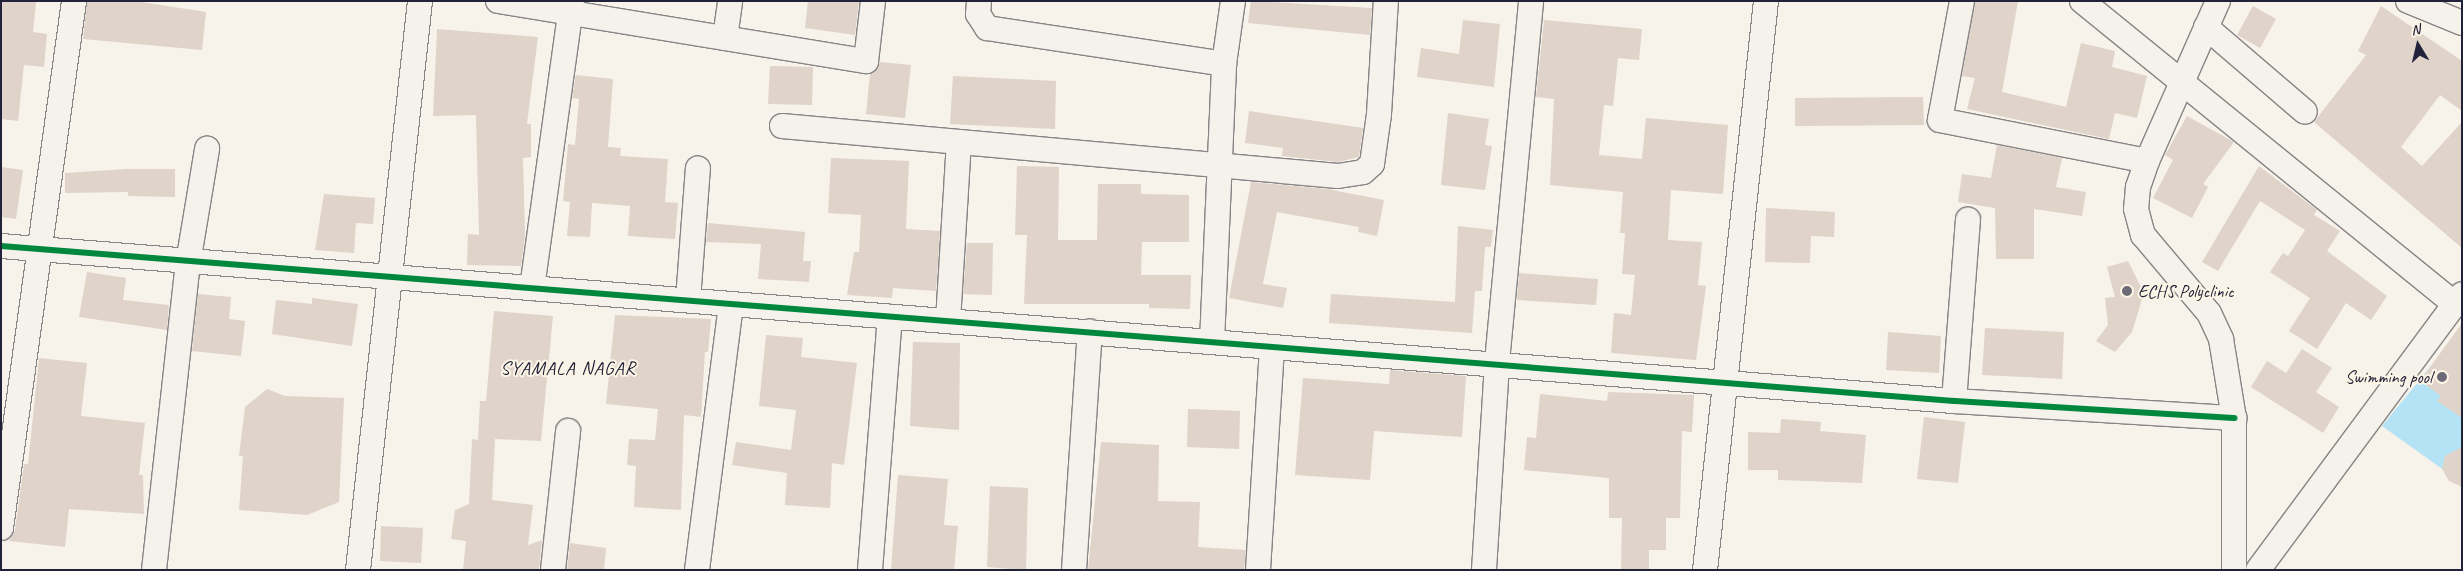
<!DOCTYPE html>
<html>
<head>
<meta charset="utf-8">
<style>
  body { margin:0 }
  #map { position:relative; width:2463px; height:571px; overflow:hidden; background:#f7f3ea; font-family:Caveat,sans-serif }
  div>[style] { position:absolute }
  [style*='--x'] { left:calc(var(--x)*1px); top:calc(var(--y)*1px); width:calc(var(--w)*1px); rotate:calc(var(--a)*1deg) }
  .water>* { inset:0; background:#b3e3f4 }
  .building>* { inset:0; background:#dfd3ca }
  .roads { filter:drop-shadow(1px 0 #868485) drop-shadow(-1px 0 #868485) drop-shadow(0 1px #868485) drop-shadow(0 -1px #868485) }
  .minor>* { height:24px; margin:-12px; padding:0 12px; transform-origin:12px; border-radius:12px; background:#f5f2ec }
  .cycleway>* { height:6px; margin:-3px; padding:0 3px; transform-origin:3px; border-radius:3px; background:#00873e }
  .dots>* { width:14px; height:14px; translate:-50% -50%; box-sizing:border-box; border:2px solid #fcf5e5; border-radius:50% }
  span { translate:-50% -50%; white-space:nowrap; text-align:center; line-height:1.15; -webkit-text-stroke:4px #fcf5e5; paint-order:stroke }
  .poi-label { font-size:18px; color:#22223b }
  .left { translate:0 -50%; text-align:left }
  .right { translate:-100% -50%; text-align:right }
  .neighbourhood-label { font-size:19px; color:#22223b; letter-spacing:1px }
  .frame { position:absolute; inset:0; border:2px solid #22223b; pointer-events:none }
  .north { position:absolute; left:2393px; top:20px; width:50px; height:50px; -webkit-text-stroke:4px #fcf5e5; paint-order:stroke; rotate:351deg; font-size:14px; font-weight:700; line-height:20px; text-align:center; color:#22223b }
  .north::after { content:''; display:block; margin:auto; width:18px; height:22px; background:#22223b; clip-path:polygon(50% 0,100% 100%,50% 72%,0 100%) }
</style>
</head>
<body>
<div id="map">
  <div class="water">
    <div style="clip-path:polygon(2462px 328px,2462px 483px,2382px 426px)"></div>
  </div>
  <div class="building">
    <div style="clip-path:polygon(1px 1px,36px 2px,33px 32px,47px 34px,44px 67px,24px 65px,18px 121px,1px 119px)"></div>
    <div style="clip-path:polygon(87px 1px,135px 1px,206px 12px,202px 50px,83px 39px)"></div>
    <div style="clip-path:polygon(808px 1px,859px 1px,855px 35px,805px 28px)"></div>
    <div style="clip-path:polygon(1251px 1px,1372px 8px,1370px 35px,1248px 23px)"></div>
    <div style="clip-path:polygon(1975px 1px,2018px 1px,2002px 92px,2066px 107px,2081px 43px,2115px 51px,2112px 67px,2147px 76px,2137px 118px,2115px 113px,2109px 139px,1967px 109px,1975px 78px,1962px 76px)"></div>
    <div style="clip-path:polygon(2253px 6px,2276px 19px,2260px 48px,2237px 35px)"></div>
    <div style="clip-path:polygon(2381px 6px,2462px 61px,2462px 111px,2440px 95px,2401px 147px,2422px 166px,2462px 122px,2462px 248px,2314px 122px,2366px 55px,2358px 51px)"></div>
    <div style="clip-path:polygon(1463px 20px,1500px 24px,1494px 87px,1417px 77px,1421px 48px,1459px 54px)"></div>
    <div style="clip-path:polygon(1544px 20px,1642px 29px,1639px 60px,1618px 58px,1613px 106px,1604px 105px,1599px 155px,1642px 159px,1646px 118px,1728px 125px,1723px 194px,1671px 190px,1668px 240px,1702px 242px,1698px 285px,1706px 286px,1696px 360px,1611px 353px,1614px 313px,1631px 315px,1635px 275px,1622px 274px,1625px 233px,1620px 233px,1623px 192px,1550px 185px,1554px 99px,1536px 97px)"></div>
    <div style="clip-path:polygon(437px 29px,538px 37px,527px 124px,531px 124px,531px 157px,523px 158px,525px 236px,521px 266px,467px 265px,468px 234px,479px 235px,476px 115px,433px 116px)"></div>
    <div style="clip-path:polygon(880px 62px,911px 65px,905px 118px,866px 114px,870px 74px)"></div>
    <div style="clip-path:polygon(770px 66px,813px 67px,812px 105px,768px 104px)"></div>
    <div style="clip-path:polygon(576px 75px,613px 79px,608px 147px,621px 148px,620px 156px,668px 159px,665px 202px,678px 203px,675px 239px,628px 236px,630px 206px,592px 203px,590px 237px,567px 236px,570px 202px,563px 201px,568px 144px,575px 145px,579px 99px,572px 98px)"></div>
    <div style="clip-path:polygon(953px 76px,1056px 81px,1055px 129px,950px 124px)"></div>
    <div style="clip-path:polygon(1923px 97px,1924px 125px,1795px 126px,1795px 98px)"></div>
    <div style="clip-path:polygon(1249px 111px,1363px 128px,1359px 157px,1338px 162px,1282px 156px,1283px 148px,1245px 143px)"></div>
    <div style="clip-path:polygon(1448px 113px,1489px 119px,1485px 145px,1492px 146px,1485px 190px,1441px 185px)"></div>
    <div style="clip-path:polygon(2187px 116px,2234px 142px,2203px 184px,2208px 187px,2192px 218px,2153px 198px,2173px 160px,2165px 155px)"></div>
    <div style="clip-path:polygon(1997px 145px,2062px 158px,2056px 187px,2086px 192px,2082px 216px,2034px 209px,2034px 259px,1996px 259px,1995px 208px,1958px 202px,1962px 174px,1991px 178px)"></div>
    <div style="clip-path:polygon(831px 158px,909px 161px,906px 229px,940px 231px,936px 291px,893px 288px,892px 298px,847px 295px,854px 252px,859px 252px,861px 215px,828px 213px)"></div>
    <div style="clip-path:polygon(1017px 166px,1059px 167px,1058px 240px,1097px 240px,1098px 184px,1141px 184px,1141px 194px,1189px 195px,1189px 242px,1142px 242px,1141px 275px,1191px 275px,1190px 309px,1149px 308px,1149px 304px,1024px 304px,1027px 235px,1015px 235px)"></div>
    <div style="clip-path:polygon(2259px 166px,2317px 210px,2314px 215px,2340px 231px,2327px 251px,2387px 296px,2371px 320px,2346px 303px,2317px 349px,2289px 331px,2310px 298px,2270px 272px,2283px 253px,2288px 256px,2305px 230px,2260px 201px,2218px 271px,2202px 262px)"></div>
    <div style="clip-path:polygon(1px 167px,23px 170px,16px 219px,1px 217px)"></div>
    <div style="clip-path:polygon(128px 169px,175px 169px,175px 197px,128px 196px,128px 192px,65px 193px,65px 173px)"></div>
    <div style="clip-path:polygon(1251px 182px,1327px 189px,1384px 200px,1377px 236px,1358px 232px,1359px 227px,1277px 212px,1263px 284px,1287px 288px,1283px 308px,1229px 298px)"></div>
    <div style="clip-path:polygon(324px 194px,375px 198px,373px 224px,356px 223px,354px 253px,315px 250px)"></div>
    <div style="clip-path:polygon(1766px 208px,1835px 212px,1834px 237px,1811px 236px,1810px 263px,1765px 262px)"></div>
    <div style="clip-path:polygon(708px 223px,805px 232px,803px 261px,811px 261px,809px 282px,758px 279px,761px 244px,706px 242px)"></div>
    <div style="clip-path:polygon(1458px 226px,1493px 230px,1491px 247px,1485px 247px,1482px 291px,1475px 291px,1472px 333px,1329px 323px,1331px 294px,1455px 302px)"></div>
    <div style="clip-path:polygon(967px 243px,993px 243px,992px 295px,963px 294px)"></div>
    <div style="clip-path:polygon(2128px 261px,2144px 293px,2132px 332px,2115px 352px,2096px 341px,2108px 325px,2105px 298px,2115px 297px,2107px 267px)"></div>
    <div style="clip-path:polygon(87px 272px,126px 278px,123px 300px,169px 305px,167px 330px,79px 317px)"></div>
    <div style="clip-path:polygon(1519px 273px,1598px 279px,1596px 305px,1517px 300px)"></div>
    <div style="clip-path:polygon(198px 294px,231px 297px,229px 319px,245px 321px,241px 356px,192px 351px)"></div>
    <div style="clip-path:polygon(312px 298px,358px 304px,352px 346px,272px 334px,276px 300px,312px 304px)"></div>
    <div style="clip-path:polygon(494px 311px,553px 316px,541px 441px,495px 439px,492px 500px,533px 505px,528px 545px,542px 540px,539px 570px,463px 570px,466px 541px,451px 539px,455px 510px,469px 504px,472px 439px,478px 440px,480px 401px,486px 401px)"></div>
    <div style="clip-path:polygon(615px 315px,711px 319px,708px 352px,705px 352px,701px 417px,684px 415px,681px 510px,634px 507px,636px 466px,627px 465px,629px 439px,655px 440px,658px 409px,606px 404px)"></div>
    <div style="clip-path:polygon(2462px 323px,2462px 418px,2437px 401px,2441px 396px,2420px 381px)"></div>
    <div style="clip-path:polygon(1985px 328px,2064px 332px,2062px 379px,1982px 375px)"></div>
    <div style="clip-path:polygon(1888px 332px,1941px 336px,1939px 373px,1886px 370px)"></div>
    <div style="clip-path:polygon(766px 335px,803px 338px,801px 357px,857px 363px,844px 465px,832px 463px,830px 508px,785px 505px,787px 473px,732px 465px,736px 442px,791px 450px,796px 410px,759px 406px)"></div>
    <div style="clip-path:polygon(913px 342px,960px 343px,959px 430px,910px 426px)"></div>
    <div style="clip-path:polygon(2302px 349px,2332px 368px,2316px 392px,2339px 407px,2323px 433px,2251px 387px,2267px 361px,2286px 373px)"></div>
    <div style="clip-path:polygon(39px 358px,87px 363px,81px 416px,145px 423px,139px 475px,143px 475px,144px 514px,69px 509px,65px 547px,9px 541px,15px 530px,24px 464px,28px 464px)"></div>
    <div style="clip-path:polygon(1390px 370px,1466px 376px,1462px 437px,1374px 431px,1370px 480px,1295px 475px,1303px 378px,1389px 384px)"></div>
    <div style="clip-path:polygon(267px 389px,285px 396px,344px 398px,339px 502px,307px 515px,239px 510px,243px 456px,239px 456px,245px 407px)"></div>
    <div style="clip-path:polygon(1608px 392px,1694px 395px,1692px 432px,1682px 431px,1680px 518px,1666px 518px,1666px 550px,1649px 550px,1649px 570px,1621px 570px,1622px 518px,1609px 518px,1609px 478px,1524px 470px,1527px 437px,1536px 438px,1540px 394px,1607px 401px)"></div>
    <div style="clip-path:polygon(1188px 409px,1240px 411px,1239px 449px,1187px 447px)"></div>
    <div style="clip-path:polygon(1924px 417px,1965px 422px,1958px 483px,1917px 479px)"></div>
    <div style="clip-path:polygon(1781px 419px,1821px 422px,1820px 431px,1866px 435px,1862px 483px,1778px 480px,1778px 470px,1748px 470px,1748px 432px,1780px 433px)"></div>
    <div style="clip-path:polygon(1101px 442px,1159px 445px,1158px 501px,1200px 502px,1198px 547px,1246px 550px,1244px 570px,1088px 570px)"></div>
    <div style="clip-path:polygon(2462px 447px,2462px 487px,2449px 481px,2442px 469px,2445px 456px)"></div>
    <div style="clip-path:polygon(898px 475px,948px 479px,944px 525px,958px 526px,954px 570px,891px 570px)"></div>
    <div style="clip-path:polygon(990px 486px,1028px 488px,1026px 570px,987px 567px)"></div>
    <div style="clip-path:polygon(381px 526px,423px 528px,421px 563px,380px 561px)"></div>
    <div style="clip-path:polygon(570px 543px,606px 548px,604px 570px,567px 570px)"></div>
  </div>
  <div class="roads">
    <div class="minor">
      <div style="--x:498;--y:1;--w:373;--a:9.3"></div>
      <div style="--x:866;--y:61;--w:60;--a:-83.3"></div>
      <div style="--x:979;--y:1;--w:13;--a:94"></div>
      <div style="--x:978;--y:14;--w:17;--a:57"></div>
      <div style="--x:987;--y:28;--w:240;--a:8.6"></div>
      <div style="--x:1962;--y:1;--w:121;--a:100.5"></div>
      <div style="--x:1940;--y:120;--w:211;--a:11.2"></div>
      <div style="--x:2082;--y:1;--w:479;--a:39.1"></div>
      <div style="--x:2218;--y:1;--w:175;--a:113.9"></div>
      <div style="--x:2147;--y:161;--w:28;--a:109"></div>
      <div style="--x:2138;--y:187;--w:22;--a:95"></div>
      <div style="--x:2136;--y:209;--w:27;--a:75"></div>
      <div style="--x:2143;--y:235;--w:102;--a:49.8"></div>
      <div style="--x:2209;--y:313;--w:29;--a:65"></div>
      <div style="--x:2221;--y:339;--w:80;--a:80.7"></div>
      <div style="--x:2234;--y:418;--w:152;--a:90"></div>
      <div style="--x:2408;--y:1;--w:58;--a:22.2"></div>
      <div style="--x:2206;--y:27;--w:130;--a:40.6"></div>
      <div style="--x:725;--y:38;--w:37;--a:-82"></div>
      <div style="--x:782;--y:126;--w:558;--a:5.14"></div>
      <div style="--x:1338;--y:176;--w:25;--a:-9"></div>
      <div style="--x:1363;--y:172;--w:12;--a:-42"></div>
      <div style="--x:1372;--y:164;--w:50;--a:-82"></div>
      <div style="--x:1379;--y:114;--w:113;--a:-86.5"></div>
      <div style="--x:1;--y:246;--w:1959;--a:4.54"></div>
      <div style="--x:1954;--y:401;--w:281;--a:3.5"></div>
      <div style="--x:532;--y:288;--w:290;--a:-82.1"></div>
      <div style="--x:688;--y:300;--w:132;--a:-85.7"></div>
      <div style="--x:948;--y:321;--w:179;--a:-86.5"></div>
      <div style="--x:1212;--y:342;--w:278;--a:-87.5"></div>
      <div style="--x:1224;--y:64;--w:64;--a:-81.9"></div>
      <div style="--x:1954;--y:401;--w:182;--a:-85.6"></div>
      <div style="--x:1;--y:528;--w:532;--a:-82.11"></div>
      <div style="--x:154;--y:570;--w:309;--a:-83.7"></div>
      <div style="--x:188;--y:263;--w:116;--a:-80.5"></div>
      <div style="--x:358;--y:570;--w:572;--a:-83.78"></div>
      <div style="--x:553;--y:570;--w:140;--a:-83.8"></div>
      <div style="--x:697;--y:570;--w:268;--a:-82.7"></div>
      <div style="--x:870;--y:570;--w:254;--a:-85.5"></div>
      <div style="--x:1074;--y:570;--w:239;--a:-86.2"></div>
      <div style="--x:1258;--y:570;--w:223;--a:-86.4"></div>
      <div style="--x:1484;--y:570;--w:208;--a:-86.4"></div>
      <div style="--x:1497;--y:362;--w:363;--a:-84.6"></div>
      <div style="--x:1705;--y:570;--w:572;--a:-83.88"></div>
      <div style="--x:2258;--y:570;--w:343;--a:-53.5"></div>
    </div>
  </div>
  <div class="cycleway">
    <div style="--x:1;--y:246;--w:1959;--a:4.54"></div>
    <div style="--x:1954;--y:401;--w:281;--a:3.5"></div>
  </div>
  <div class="dots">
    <div style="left:2127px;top:291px;background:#6d6b78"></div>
    <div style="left:2442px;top:377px;background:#6d6b78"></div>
  </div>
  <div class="poi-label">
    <span class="left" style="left:2138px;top:291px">ECHS Polyclinic</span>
    <span class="right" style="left:2432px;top:377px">Swimming pool</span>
  </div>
  <div class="neighbourhood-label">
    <span style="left:568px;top:369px">SYAMALA NAGAR</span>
  </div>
  <div class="frame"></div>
  <div class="north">N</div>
</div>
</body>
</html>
